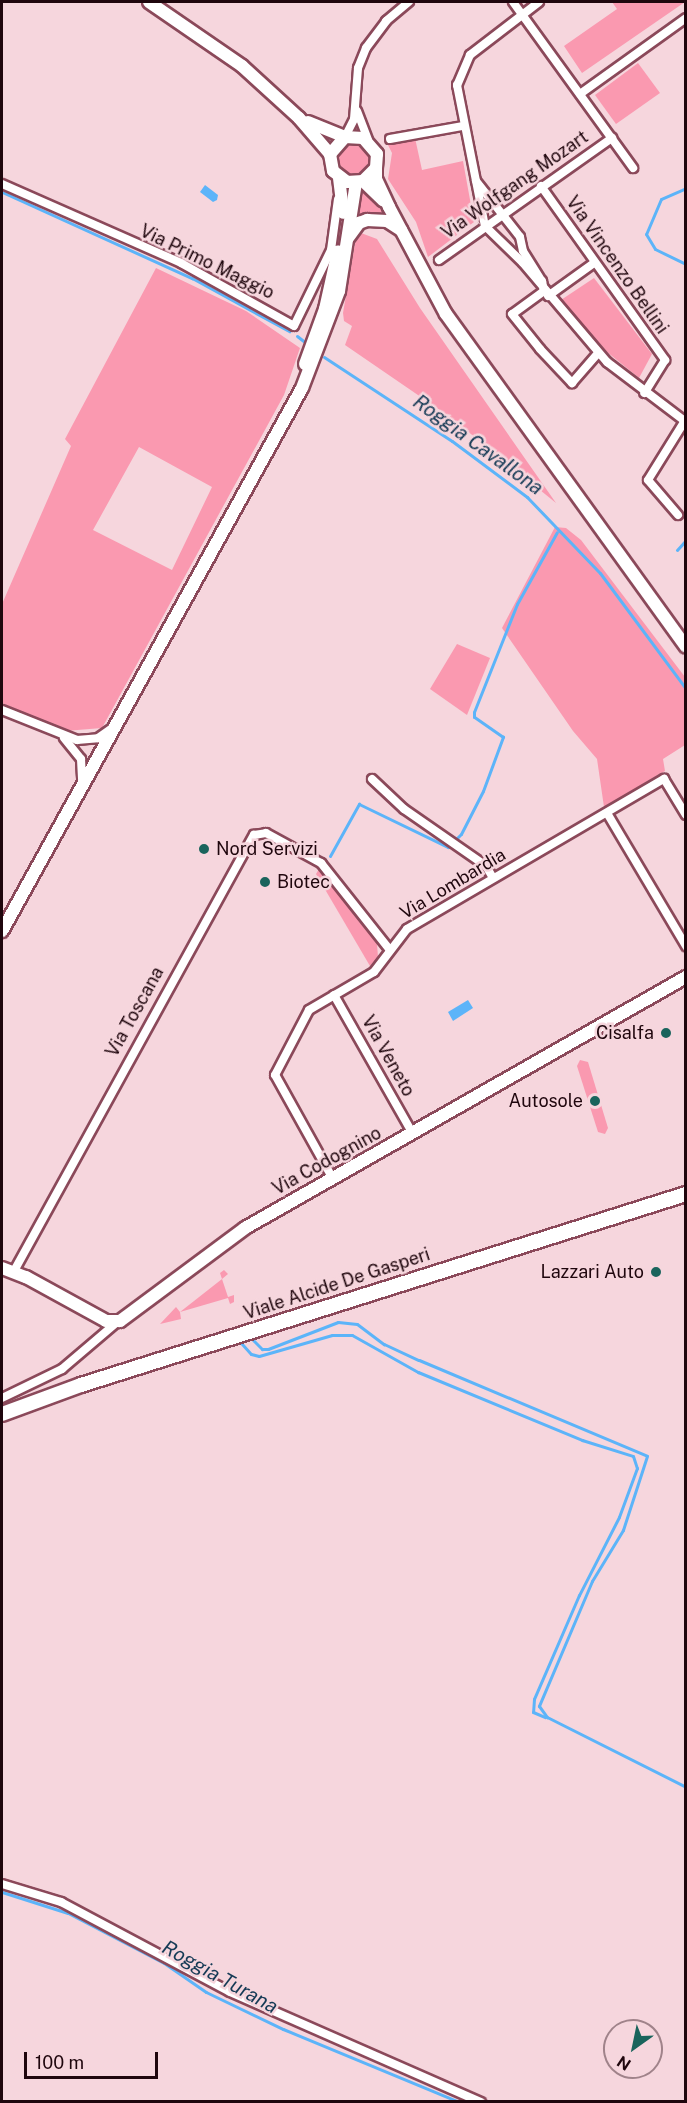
<!DOCTYPE html>
<html>
<head>
<meta charset="utf-8">
<style>
  body { margin:0 }
  #map { position:relative; width:687px; height:2103px; overflow:hidden; background:#f6d6dd; font-family:"Public Sans",sans-serif }
  div>[style] { position:absolute }
  [style*='--x'] { left:calc(var(--x)*1px); top:calc(var(--y)*1px); width:calc(var(--w)*1px); rotate:calc(var(--a)*1deg) }
  .green>* { inset:0; background:#fa99b0 }
  .round { border-radius:50% }
  .water>* { inset:0; background:#5cb4f9 }
  .stream>* { height:3px; margin:-1.5px; padding:0 1.5px; transform-origin:1.5px; border-radius:1.5px; background:#5cb4f9 }
  .roads { filter:drop-shadow(2px 0 #8b495a) drop-shadow(-2px 0 #8b495a) drop-shadow(0 2px #8b495a) drop-shadow(0 -2px #8b495a) }
  .street>* { height:8px; margin:-4px; padding:0 4px; transform-origin:4px; border-radius:4px; background:#fff }
  .secondary>* { height:12px; margin:-6px; padding:0 6px; transform-origin:6px; border-radius:6px; background:#fff }
  .primary>* { height:14px; margin:-7px; padding:0 7px; transform-origin:7px; border-radius:7px; background:#fff }
  .dots>* { width:16px; height:16px; translate:-50% -50%; box-sizing:border-box; border:3px solid #f6d6dd; border-radius:50% }
  span { translate:-50% -50%; white-space:nowrap; text-align:center; line-height:1.15; -webkit-text-stroke:5px #f6d6dd; paint-order:stroke }
  .street-label { font-size:18px; color:#1f060d }
  .poi-label { font-size:18px; color:#1f060d }
  .left { translate:0 -50%; text-align:left }
  .right { translate:-100% -50%; text-align:right }
  .water-label { font-size:20px; color:#153a55; font-style:italic }
  .frame { position:absolute; inset:0; border:3px solid #1f060d; pointer-events:none }
  .north { position:absolute; left:603px; top:2019px; width:60px; height:60px; box-sizing:border-box; background:#f6d6dd; border:2px solid #a0838a; border-radius:50%; rotate:213deg; font-size:16px; font-weight:700; line-height:24px; text-align:center; color:#1f060d }
  .north::after { content:''; display:block; margin:auto; width:21px; height:27px; background:#1a645c; clip-path:polygon(50% 0,100% 100%,50% 72%,0 100%) }
  .scale { position:absolute; left:24px; top:2052px; width:134px; height:27px; box-sizing:border-box; border:3px solid #1f060d; border-top:0; padding-left:8px; font-size:18px; line-height:21px; white-space:nowrap; color:#1f060d; -webkit-text-stroke:4px #f6d6dd; paint-order:stroke }
</style>
</head>
<body>
<div id="map">
  <div class="green">
    <div style="clip-path:polygon(612px 2px,685px 2px,582px 73px,564px 46px,617px 9px)"></div>
    <div style="clip-path:polygon(638px 63px,660px 93px,616px 124px,595px 95px)"></div>
    <div style="clip-path:polygon(415px 138px,422px 170px,463px 161px,474px 222px,428px 257px,416px 222px,388px 179px,392px 153px,387px 143px)"></div>
    <div class="round" style="left:337px;top:142px;width:32px;height:32px"></div>
    <div style="clip-path:polygon(364px 189px,383px 206px,390px 219px,351px 220px,354px 200px)"></div>
    <div style="clip-path:polygon(361px 233px,377px 239px,420px 308px,556px 503px,450px 417px,345px 345px,352px 326px,344px 321px,343px 313px,355px 243px)"></div>
    <div style="clip-path:polygon(evenodd,156px 268px,246px 311px,300px 348px,284px 395px,102px 728px,65px 731px,2px 703px,2px 604px,71px 446px,65px 439px,156px 268px,139px 447px,212px 487px,172px 570px,93px 530px,139px 447px)"></div>
    <div style="clip-path:polygon(594px 278px,652px 354px,639px 378px,607px 352px,561px 300px)"></div>
    <div style="clip-path:polygon(555px 527px,566px 528px,581px 540px,685px 677px,685px 745px,663px 759px,665px 771px,604px 807px,597px 759px,573px 731px,502px 628px)"></div>
    <div style="clip-path:polygon(457px 644px,490px 658px,467px 715px,430px 689px)"></div>
    <div style="clip-path:polygon(319px 869px,377px 943px,378px 958px,370px 966px,316px 874px)"></div>
    <div style="clip-path:polygon(580px 1060px,588px 1062px,608px 1128px,605px 1134px,598px 1132px,577px 1066px)"></div>
    <div style="clip-path:polygon(224px 1270px,228px 1274px,222px 1279px,228px 1297px,234px 1295px,234px 1302px,230px 1304px,228px 1298px,180px 1312px,181px 1319px,160px 1324px,176px 1307px,180px 1312px,222px 1279px,220px 1273px)"></div>
  </div>
  <div class="water">
    <div style="clip-path:polygon(205px 185px,218px 195px,217px 200px,213px 202px,200px 192px)"></div>
    <div style="clip-path:polygon(468px 1000px,473px 1008px,453px 1021px,448px 1012px)"></div>
  </div>
  <div class="stream">
    <div style="--x:686;--y:188;--w:27;--a:156"></div>
    <div style="--x:661;--y:199;--w:38;--a:113"></div>
    <div style="--x:646;--y:234;--w:17;--a:59"></div>
    <div style="--x:655;--y:249;--w:34;--a:26"></div>
    <div style="--x:2;--y:192;--w:209;--a:24.4"></div>
    <div style="--x:192;--y:278;--w:111;--a:28.7"></div>
    <div style="--x:297;--y:336;--w:11;--a:38"></div>
    <div style="--x:324;--y:357;--w:153;--a:33.3"></div>
    <div style="--x:452;--y:441;--w:94;--a:36.7"></div>
    <div style="--x:527;--y:497;--w:105;--a:46.2"></div>
    <div style="--x:600;--y:573;--w:144;--a:53.4"></div>
    <div style="--x:677;--y:550;--w:13;--a:-48"></div>
    <div style="--x:330;--y:856;--w:60;--a:-60.9"></div>
    <div style="--x:359;--y:804;--w:99;--a:25.8"></div>
    <div style="--x:448;--y:847;--w:18;--a:-45"></div>
    <div style="--x:461;--y:834;--w:48;--a:-62.9"></div>
    <div style="--x:483;--y:791;--w:58;--a:-69.7"></div>
    <div style="--x:503;--y:737;--w:35;--a:-145"></div>
    <div style="--x:474;--y:717;--w:5;--a:-90"></div>
    <div style="--x:474;--y:712;--w:116;--a:-68.3"></div>
    <div style="--x:517;--y:604;--w:82;--a:-60.9"></div>
    <div style="--x:253;--y:1340;--w:13;--a:45"></div>
    <div style="--x:262;--y:1349;--w:6;--a:0"></div>
    <div style="--x:268;--y:1349;--w:75;--a:-21.1"></div>
    <div style="--x:338;--y:1322;--w:19;--a:6"></div>
    <div style="--x:357;--y:1324;--w:34;--a:37"></div>
    <div style="--x:384;--y:1344;--w:38;--a:25"></div>
    <div style="--x:419;--y:1360;--w:247;--a:22.8"></div>
    <div style="--x:647;--y:1456;--w:78;--a:108"></div>
    <div style="--x:623;--y:1530;--w:60;--a:121.3"></div>
    <div style="--x:592;--y:1581;--w:136;--a:113"></div>
    <div style="--x:539;--y:1706;--w:14;--a:54"></div>
    <div style="--x:547;--y:1717;--w:156;--a:26.7"></div>
    <div style="--x:242;--y:1344;--w:13;--a:48"></div>
    <div style="--x:251;--y:1354;--w:8;--a:14"></div>
    <div style="--x:259;--y:1356;--w:76;--a:-16"></div>
    <div style="--x:332;--y:1335;--w:20;--a:0"></div>
    <div style="--x:352;--y:1335;--w:76;--a:29.3"></div>
    <div style="--x:418;--y:1372;--w:178;--a:22.5"></div>
    <div style="--x:582;--y:1440;--w:53;--a:17.4"></div>
    <div style="--x:633;--y:1456;--w:13;--a:72"></div>
    <div style="--x:637;--y:1468;--w:52;--a:110.2"></div>
    <div style="--x:619;--y:1517;--w:88;--a:117.1"></div>
    <div style="--x:579;--y:1595;--w:113;--a:113.4"></div>
    <div style="--x:534;--y:1699;--w:13;--a:94"></div>
    <div style="--x:533;--y:1712;--w:13;--a:23"></div>
    <div style="--x:2;--y:1892;--w:69;--a:17.7"></div>
    <div style="--x:68;--y:1913;--w:108;--a:27.5"></div>
    <div style="--x:164;--y:1963;--w:51;--a:34.6"></div>
    <div style="--x:206;--y:1992;--w:85;--a:25.7"></div>
    <div style="--x:283;--y:2029;--w:191;--a:22.5"></div>
  </div>
  <div class="roads">
    <div class="street">
      <div style="--x:513;--y:2;--w:205;--a:54.1"></div>
      <div style="--x:539;--y:2;--w:87;--a:142.5"></div>
      <div style="--x:470;--y:55;--w:33;--a:113"></div>
      <div style="--x:457;--y:85;--w:144;--a:78.8"></div>
      <div style="--x:485;--y:226;--w:53;--a:44.2"></div>
      <div style="--x:523;--y:263;--w:130;--a:49.7"></div>
      <div style="--x:607;--y:362;--w:99;--a:37.2"></div>
      <div style="--x:580;--y:94;--w:130;--a:-35.6"></div>
      <div style="--x:357;--y:111;--w:31;--a:69"></div>
      <div style="--x:345;--y:137;--w:20;--a:-63"></div>
      <div style="--x:354;--y:119;--w:51;--a:-85.5"></div>
      <div style="--x:358;--y:68;--w:22;--a:-68"></div>
      <div style="--x:366;--y:48;--w:34;--a:-53"></div>
      <div style="--x:386;--y:21;--w:30;--a:-40"></div>
      <div style="--x:390;--y:139;--w:73;--a:-10.2"></div>
      <div style="--x:476;--y:181;--w:71;--a:51.8"></div>
      <div style="--x:520;--y:237;--w:14;--a:78"></div>
      <div style="--x:523;--y:251;--w:36;--a:58"></div>
      <div style="--x:542;--y:281;--w:10;--a:79"></div>
      <div style="--x:2;--y:184;--w:196;--a:23.8"></div>
      <div style="--x:181;--y:263;--w:129;--a:29.1"></div>
      <div style="--x:294;--y:326;--w:85;--a:-64"></div>
      <div style="--x:331;--y:250;--w:51;--a:-82.2"></div>
      <div style="--x:541;--y:186;--w:214;--a:54.5"></div>
      <div style="--x:665;--y:360;--w:39;--a:122"></div>
      <div style="--x:439;--y:260;--w:212;--a:-35.2"></div>
      <div style="--x:544;--y:291;--w:39;--a:144"></div>
      <div style="--x:512;--y:314;--w:45;--a:51.3"></div>
      <div style="--x:540;--y:349;--w:47;--a:46.7"></div>
      <div style="--x:572;--y:383;--w:40;--a:-49"></div>
      <div style="--x:548;--y:296;--w:57;--a:-35.7"></div>
      <div style="--x:678;--y:515;--w:46;--a:-130.6"></div>
      <div style="--x:648;--y:480;--w:72;--a:-58.1"></div>
      <div style="--x:2;--y:710;--w:81;--a:21.8"></div>
      <div style="--x:77;--y:740;--w:21;--a:-5"></div>
      <div style="--x:98;--y:738;--w:16;--a:-35"></div>
      <div style="--x:64;--y:738;--w:27;--a:51"></div>
      <div style="--x:81;--y:759;--w:22;--a:87"></div>
      <div style="--x:372;--y:779;--w:44;--a:43.2"></div>
      <div style="--x:404;--y:809;--w:100;--a:34.8"></div>
      <div style="--x:486;--y:866;--w:14;--a:60"></div>
      <div style="--x:607;--y:813;--w:155;--a:59.3"></div>
      <div style="--x:334;--y:995;--w:160;--a:60.4"></div>
      <div style="--x:333;--y:1179;--w:119;--a:-119.1"></div>
      <div style="--x:275;--y:1075;--w:73;--a:-62.4"></div>
      <div style="--x:309;--y:1010;--w:75;--a:-30.3"></div>
      <div style="--x:374;--y:972;--w:54;--a:-52.5"></div>
      <div style="--x:407;--y:929;--w:298;--a:-30.3"></div>
      <div style="--x:664;--y:779;--w:42;--a:58.6"></div>
      <div style="--x:14;--y:1271;--w:498;--a:-61.2"></div>
      <div style="--x:254;--y:835;--w:12;--a:-9"></div>
      <div style="--x:266;--y:833;--w:63;--a:28.6"></div>
      <div style="--x:321;--y:863;--w:111;--a:51.6"></div>
      <div style="--x:2;--y:1398;--w:67;--a:-25.8"></div>
      <div style="--x:62;--y:1369;--w:71;--a:-40.4"></div>
      <div style="--x:2;--y:1884;--w:62;--a:17"></div>
      <div style="--x:61;--y:1902;--w:191;--a:28"></div>
      <div style="--x:230;--y:1992;--w:274;--a:23.7"></div>
    </div>
    <div class="secondary">
      <div style="--x:149;--y:2;--w:113;--a:34.5"></div>
      <div style="--x:242;--y:66;--w:77;--a:42.4"></div>
      <div style="--x:299;--y:118;--w:48;--a:49.3"></div>
      <div style="--x:308;--y:122;--w:40;--a:22"></div>
      <div style="--x:376;--y:168;--w:11;--a:90"></div>
      <div style="--x:376;--y:179;--w:31;--a:65"></div>
      <div style="--x:389;--y:207;--w:121;--a:62"></div>
      <div style="--x:446;--y:314;--w:410;--a:54.2"></div>
      <div style="--x:339;--y:178;--w:35;--a:83"></div>
      <div style="--x:363;--y:181;--w:18;--a:-45"></div>
      <div style="--x:376;--y:168;--w:14;--a:-86"></div>
      <div style="--x:377;--y:154;--w:21;--a:-131"></div>
      <div style="--x:363;--y:138;--w:18;--a:-177"></div>
      <div style="--x:345;--y:137;--w:23;--a:131"></div>
      <div style="--x:330;--y:154;--w:17;--a:80"></div>
      <div style="--x:333;--y:171;--w:18;--a:38"></div>
      <div style="--x:347;--y:182;--w:16;--a:-4"></div>
      <div style="--x:363;--y:181;--w:28;--a:44"></div>
      <div style="--x:348;--y:238;--w:19;--a:-54"></div>
      <div style="--x:359;--y:223;--w:9;--a:-21"></div>
      <div style="--x:367;--y:220;--w:20;--a:3"></div>
      <div style="--x:387;--y:221;--w:17;--a:33"></div>
      <div style="--x:305;--y:364;--w:59;--a:-70"></div>
      <div style="--x:325;--y:309;--w:59;--a:-77.4"></div>
      <div style="--x:2;--y:931;--w:620;--a:-61.08"></div>
      <div style="--x:302;--y:388;--w:104;--a:-69.1"></div>
      <div style="--x:339;--y:291;--w:109;--a:-81.1"></div>
      <div style="--x:2;--y:1268;--w:26;--a:21"></div>
      <div style="--x:26;--y:1277;--w:91;--a:28.8"></div>
      <div style="--x:106;--y:1321;--w:14;--a:0"></div>
      <div style="--x:120;--y:1321;--w:156;--a:-36.6"></div>
      <div style="--x:245;--y:1228;--w:507;--a:-29.65"></div>
    </div>
    <div class="primary">
      <div style="--x:2;--y:1414;--w:84;--a:-20.2"></div>
      <div style="--x:81;--y:1385;--w:634;--a:-17.52"></div>
    </div>
  </div>
  <div class="dots">
    <div style="left:204px;top:849px;background:#1a645c"></div>
    <div style="left:265px;top:882px;background:#1a645c"></div>
    <div style="left:666px;top:1033px;background:#1a645c"></div>
    <div style="left:595px;top:1101px;background:#1a645c"></div>
    <div style="left:656px;top:1272px;background:#1a645c"></div>
  </div>
  <div class="street-label">
    <span style="left:515px;top:185px;rotate:-35deg">Via Wolfgang Mozart</span>
    <span style="left:207px;top:262px;rotate:26deg">Via Primo Maggio</span>
    <span style="left:617px;top:265px;rotate:55deg">Via Vincenzo Bellini</span>
    <span style="left:453px;top:884px;rotate:-31deg">Via Lombardia</span>
    <span style="left:135px;top:1012px;rotate:-61deg">Via Toscana</span>
    <span style="left:388px;top:1056px;rotate:61deg">Via Veneto</span>
    <span style="left:327px;top:1161px;rotate:-29deg">Via Codognino</span>
    <span style="left:337px;top:1284px;rotate:-18deg">Viale Alcide De Gasperi</span>
  </div>
  <div class="poi-label">
    <span class="left" style="left:216px;top:849px">Nord Servizi</span>
    <span class="left" style="left:277px;top:882px">Biotec</span>
    <span class="right" style="left:654px;top:1033px">Cisalfa</span>
    <span class="right" style="left:583px;top:1101px">Autosole</span>
    <span class="right" style="left:644px;top:1272px">Lazzari Auto</span>
  </div>
  <div class="water-label">
    <span style="left:478px;top:445px;rotate:36deg">Roggia Cavallona</span>
    <span style="left:220px;top:1977px;rotate:29deg">Roggia Turana</span>
  </div>
  <div class="frame"></div>
  <div class="north">N</div>
  <div class="scale">100 m</div>
</div>
</body>
</html>
